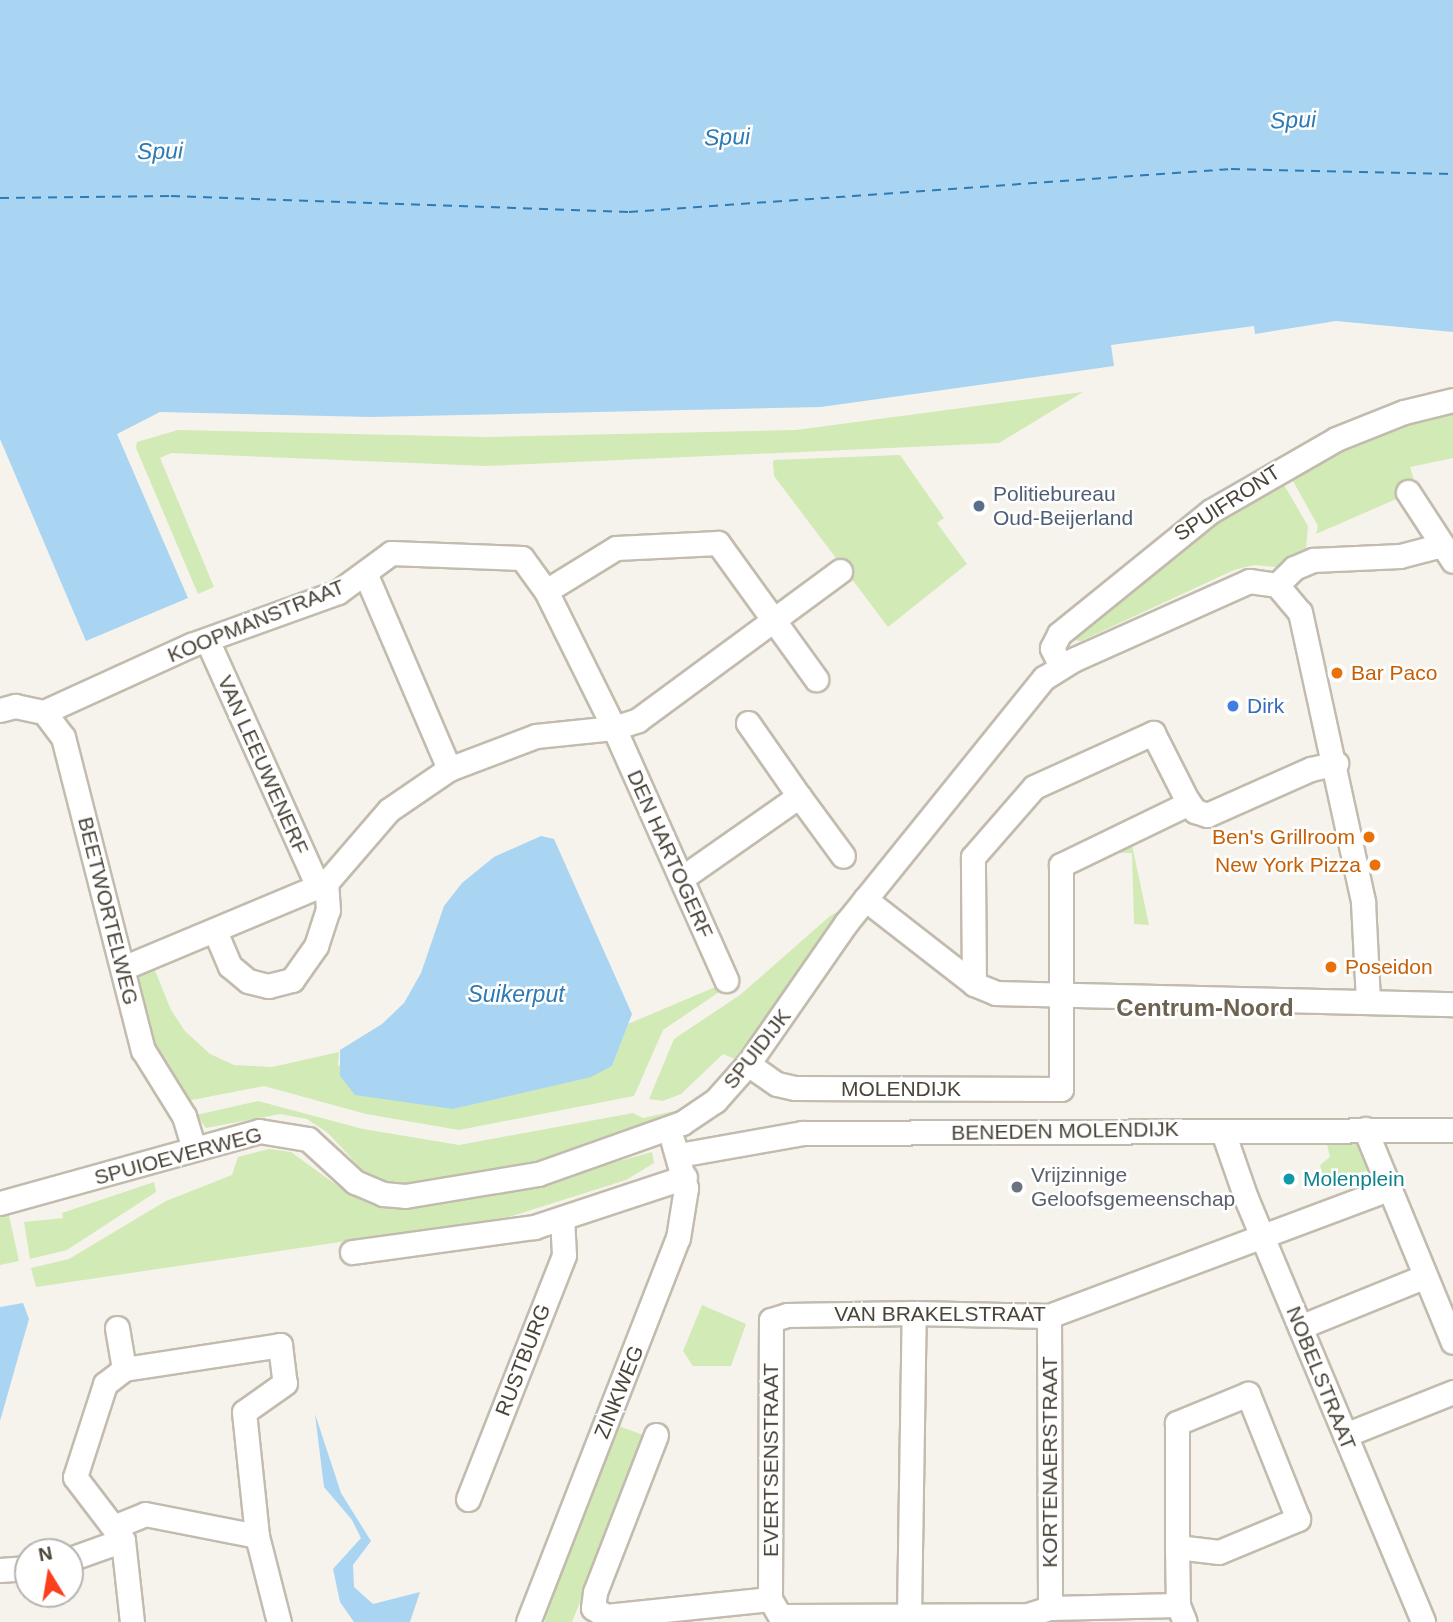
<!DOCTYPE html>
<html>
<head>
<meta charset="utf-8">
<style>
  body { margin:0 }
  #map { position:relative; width:1453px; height:1622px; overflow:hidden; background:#f6f3ec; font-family:Arial,sans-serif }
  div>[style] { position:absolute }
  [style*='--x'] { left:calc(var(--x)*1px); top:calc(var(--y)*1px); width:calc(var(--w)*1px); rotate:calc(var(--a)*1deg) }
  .green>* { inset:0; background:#d2eab5 }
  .water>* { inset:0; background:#a9d4f2 }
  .ferry>* { height:2px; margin-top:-1px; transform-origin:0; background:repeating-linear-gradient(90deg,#2e7ab2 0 9px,transparent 0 16px) }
  .roads { filter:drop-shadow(2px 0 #c2bbae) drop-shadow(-2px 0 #c2bbae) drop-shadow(0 2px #c2bbae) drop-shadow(0 -2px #c2bbae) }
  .minor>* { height:23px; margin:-11.5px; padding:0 11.5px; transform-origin:11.5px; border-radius:11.5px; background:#fff }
  .dots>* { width:19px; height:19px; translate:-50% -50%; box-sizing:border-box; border:4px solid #fff; border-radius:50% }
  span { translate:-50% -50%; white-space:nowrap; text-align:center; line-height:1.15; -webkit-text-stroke:5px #fff; paint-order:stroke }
  .service-label { font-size:21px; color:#4e5e75 }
  .left { translate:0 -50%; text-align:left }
  .street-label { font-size:21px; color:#4b4439 }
  .food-label { font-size:21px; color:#c56008 }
  .right { translate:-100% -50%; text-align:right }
  .shop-label { font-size:21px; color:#366cbe }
  .worship-label { font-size:21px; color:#5b616d }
  .culture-label { font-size:21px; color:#0d838f }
  .water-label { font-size:23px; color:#2e7ab2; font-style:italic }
  .quarter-label { font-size:24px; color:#6e6250; font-weight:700 }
  .north { position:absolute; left:14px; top:1538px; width:70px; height:70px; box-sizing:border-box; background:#fff; border:2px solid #b7b4b0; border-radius:50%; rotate:349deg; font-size:19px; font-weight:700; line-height:28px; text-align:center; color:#4b4439 }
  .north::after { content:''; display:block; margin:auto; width:24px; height:32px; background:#fc3f1d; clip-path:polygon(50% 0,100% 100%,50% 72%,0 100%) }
</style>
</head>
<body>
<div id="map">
  <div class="green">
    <div style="clip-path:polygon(1083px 392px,999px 443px,486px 466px,171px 453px,160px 458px,214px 587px,198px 594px,136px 448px,137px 442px,178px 430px,486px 437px,796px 430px)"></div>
    <div style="clip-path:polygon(1453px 410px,1453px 458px,1410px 467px,1417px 490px,1316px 534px,1318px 526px,1288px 472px,1377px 430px)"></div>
    <div style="clip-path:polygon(900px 455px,944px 518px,937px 523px,967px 564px,888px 627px,774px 476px,773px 463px,774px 460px)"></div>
    <div style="clip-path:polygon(1280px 478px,1308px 526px,1306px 549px,1276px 567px,1254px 565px,1234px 570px,1081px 641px,1073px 640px,1173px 549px)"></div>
    <div style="clip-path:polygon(1132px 845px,1149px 925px,1134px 924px,1132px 853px,1117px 853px)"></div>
    <div style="clip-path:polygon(847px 906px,735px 1059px,723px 1054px,681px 1094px,663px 1101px,649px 1099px,674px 1039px,740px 995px,830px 916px)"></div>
    <div style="clip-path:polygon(154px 968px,171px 1010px,185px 1031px,210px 1054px,234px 1065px,272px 1067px,339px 1052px,338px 1065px,453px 1109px,591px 1076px,612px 1066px,628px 1024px,720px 985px,722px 990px,663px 1030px,634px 1096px,459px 1130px,366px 1114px,264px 1086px,187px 1101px,159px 1065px,130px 980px)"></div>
    <div style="clip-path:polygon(258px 1101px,363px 1129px,459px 1145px,633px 1113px,643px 1118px,683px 1109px,645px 1129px,506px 1172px,402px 1188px,365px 1173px,328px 1133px,307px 1119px,280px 1114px,206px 1128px,196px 1115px)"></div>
    <div style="clip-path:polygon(1354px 1139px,1376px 1182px,1368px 1170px,1326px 1186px,1320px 1165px,1330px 1157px,1327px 1144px)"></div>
    <div style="clip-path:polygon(269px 1149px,291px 1152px,346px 1192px,391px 1207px,525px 1187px,652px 1152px,654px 1163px,626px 1180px,509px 1217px,36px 1287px,31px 1268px,69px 1259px,166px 1201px,232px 1175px,238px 1157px)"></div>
    <div style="clip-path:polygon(154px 1182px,156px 1192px,67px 1250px,30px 1259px,24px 1222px,63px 1218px,62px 1213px)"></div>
    <div style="clip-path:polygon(8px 1211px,19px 1261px,0 1265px,0 1214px)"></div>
    <div style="clip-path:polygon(702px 1305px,746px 1324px,731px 1366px,693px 1366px,683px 1351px)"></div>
    <div style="clip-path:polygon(616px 1425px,646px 1436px,572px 1622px,545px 1622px,547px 1587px)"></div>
  </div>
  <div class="water">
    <div style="clip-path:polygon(0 0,1453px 0,1453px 332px,1336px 321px,1255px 334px,1254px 326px,1111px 345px,1114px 366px,821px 407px,370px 417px,160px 412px,117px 434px,188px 598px,86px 641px,0 439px)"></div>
    <div style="clip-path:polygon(541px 836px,554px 839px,632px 1014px,612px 1066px,591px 1077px,453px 1109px,355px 1095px,340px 1076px,340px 1050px,382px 1024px,404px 1003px,421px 973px,444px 906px,462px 883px,494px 857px)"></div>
    <div style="clip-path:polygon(23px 1303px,29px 1319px,0 1421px,0 1307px)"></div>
    <div style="clip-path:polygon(315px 1414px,341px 1493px,371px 1541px,353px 1565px,354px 1587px,373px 1604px,420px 1592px,410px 1622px,354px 1622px,340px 1602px,333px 1569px,361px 1538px,352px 1520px,324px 1487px)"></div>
  </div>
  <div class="ferry">
    <div style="--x:0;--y:198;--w:171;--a:-0.7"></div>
    <div style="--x:171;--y:196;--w:458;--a:2"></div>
    <div style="--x:629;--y:212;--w:604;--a:-4.09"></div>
    <div style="--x:1231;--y:169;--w:222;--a:1.3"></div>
  </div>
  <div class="roads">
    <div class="minor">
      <div style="--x:1408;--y:492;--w:82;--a:56.9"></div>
      <div style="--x:366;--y:575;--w:211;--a:66.8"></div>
      <div style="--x:1277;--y:585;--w:24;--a:-45"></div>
      <div style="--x:1294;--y:568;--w:21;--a:-23"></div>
      <div style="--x:1313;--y:560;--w:87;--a:-2.6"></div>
      <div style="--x:1400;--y:556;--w:43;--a:-14.7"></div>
      <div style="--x:546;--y:591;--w:82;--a:-31.6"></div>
      <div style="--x:616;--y:548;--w:102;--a:-2.8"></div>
      <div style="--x:718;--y:543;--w:168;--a:54.2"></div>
      <div style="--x:208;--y:642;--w:269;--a:65.8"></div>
      <div style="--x:1061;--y:666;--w:20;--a:-117"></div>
      <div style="--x:1052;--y:648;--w:16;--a:-63"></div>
      <div style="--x:1059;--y:634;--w:196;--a:-39"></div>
      <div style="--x:1211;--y:511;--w:144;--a:-29.9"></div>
      <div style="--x:1336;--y:439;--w:73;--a:-21.7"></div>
      <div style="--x:1404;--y:412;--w:50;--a:-13.8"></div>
      <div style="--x:0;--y:710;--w:16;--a:-15"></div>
      <div style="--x:15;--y:706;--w:30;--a:12"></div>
      <div style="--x:44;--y:712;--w:31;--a:53"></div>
      <div style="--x:63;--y:737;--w:323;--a:75.7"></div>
      <div style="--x:143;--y:1050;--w:78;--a:58.2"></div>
      <div style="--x:184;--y:1116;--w:34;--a:73"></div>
      <div style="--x:44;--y:712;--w:162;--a:-24.5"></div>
      <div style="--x:191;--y:645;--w:156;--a:-19.8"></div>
      <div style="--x:338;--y:592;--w:66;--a:-36.3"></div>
      <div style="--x:391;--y:553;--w:131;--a:2.2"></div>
      <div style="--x:522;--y:558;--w:41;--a:54"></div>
      <div style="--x:546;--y:591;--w:153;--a:63.6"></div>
      <div style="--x:614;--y:728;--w:276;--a:66"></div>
      <div style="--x:748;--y:723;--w:89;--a:55.1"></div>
      <div style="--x:682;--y:878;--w:143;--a:-35"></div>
      <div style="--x:799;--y:796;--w:74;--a:53.7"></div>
      <div style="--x:865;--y:899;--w:138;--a:37.9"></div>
      <div style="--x:974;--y:984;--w:24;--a:22"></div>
      <div style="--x:996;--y:993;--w:457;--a:1.4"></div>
      <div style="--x:215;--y:931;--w:38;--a:67"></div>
      <div style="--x:230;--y:966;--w:23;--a:40"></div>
      <div style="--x:248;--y:981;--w:21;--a:14"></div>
      <div style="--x:268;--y:986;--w:25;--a:-14"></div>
      <div style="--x:292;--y:980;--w:42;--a:-54.8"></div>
      <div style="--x:316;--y:946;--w:38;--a:-72"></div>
      <div style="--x:328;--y:910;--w:27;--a:-94"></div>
      <div style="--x:123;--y:968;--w:220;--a:-22.7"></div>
      <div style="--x:326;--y:883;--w:96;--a:-49.2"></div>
      <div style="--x:389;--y:810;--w:73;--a:-34.3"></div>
      <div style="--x:449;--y:769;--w:93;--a:-20.8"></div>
      <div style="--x:536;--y:736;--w:78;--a:-5.9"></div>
      <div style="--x:614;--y:728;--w:25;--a:-18"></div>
      <div style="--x:638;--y:720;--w:251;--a:-36.4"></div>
      <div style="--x:974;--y:984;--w:127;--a:-90.5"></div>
      <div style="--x:973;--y:857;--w:93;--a:-48.9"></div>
      <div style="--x:1034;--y:787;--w:131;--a:-24.4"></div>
      <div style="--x:1153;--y:733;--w:75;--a:63.1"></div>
      <div style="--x:1187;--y:800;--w:14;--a:54"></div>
      <div style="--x:1195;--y:811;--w:13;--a:18"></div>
      <div style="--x:1207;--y:815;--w:114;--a:-23.9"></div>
      <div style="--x:1311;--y:769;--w:26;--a:-13"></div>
      <div style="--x:748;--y:1064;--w:35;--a:35"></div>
      <div style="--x:777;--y:1084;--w:18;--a:13"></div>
      <div style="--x:795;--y:1088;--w:266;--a:0.2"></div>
      <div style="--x:1061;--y:1089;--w:224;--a:-90"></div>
      <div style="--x:1061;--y:865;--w:142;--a:-25.8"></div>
      <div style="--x:1365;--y:1129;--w:230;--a:67.6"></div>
      <div style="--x:1223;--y:1132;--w:70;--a:70.8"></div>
      <div style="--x:1246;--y:1198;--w:459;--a:67.3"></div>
      <div style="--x:679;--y:1155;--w:125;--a:-10.1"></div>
      <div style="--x:802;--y:1133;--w:651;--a:-0.26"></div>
      <div style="--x:0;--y:1203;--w:269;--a:-15.5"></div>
      <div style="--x:259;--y:1131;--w:50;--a:9.3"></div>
      <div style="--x:308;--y:1139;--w:64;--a:42.5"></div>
      <div style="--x:355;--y:1182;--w:30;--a:23"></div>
      <div style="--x:383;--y:1194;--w:22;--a:5"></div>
      <div style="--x:405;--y:1196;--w:135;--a:-9.4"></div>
      <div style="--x:538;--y:1174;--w:153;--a:-19.5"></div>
      <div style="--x:682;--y:1123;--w:40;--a:-34"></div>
      <div style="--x:715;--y:1101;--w:50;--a:-48.3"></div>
      <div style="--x:748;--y:1064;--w:172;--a:-55.2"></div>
      <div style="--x:846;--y:923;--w:315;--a:-51.1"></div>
      <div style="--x:1044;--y:678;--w:36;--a:-32"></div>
      <div style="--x:1075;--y:659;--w:191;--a:-24.1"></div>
      <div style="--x:1249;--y:581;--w:28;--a:8"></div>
      <div style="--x:1277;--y:585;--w:35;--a:50"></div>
      <div style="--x:1300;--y:612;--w:297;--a:77.7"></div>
      <div style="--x:1363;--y:902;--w:99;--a:87.1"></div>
      <div style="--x:352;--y:1252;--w:184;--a:-7.8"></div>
      <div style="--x:534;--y:1227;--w:159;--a:-18.3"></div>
      <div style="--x:1049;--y:1316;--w:292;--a:89.8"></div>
      <div style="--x:1300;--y:1327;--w:125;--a:-22.1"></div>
      <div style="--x:117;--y:1328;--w:42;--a:80.3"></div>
      <div style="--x:656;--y:1435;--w:168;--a:111.2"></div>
      <div style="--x:595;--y:1592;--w:16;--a:97"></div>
      <div style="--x:593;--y:1608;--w:15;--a:32"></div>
      <div style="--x:606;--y:1616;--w:165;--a:-5.9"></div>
      <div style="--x:770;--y:1599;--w:20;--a:60"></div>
      <div style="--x:780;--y:1616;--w:248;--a:-0.2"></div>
      <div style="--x:1028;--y:1615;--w:23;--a:-18"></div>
      <div style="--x:1050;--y:1608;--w:128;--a:-1.3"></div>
      <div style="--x:1178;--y:1605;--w:18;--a:68"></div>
      <div style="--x:1345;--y:1435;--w:116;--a:-21.7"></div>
      <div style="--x:468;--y:1499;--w:262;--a:-68.5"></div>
      <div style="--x:564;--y:1255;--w:36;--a:-93"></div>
      <div style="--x:116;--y:1526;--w:31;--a:-22"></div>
      <div style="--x:145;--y:1514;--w:114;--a:11.1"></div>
      <div style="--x:1177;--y:1547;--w:42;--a:6.8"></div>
      <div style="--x:1219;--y:1552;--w:86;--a:-22.7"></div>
      <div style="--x:1298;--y:1519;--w:135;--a:-111.8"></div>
      <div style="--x:1248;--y:1394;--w:77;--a:157.8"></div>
      <div style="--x:1177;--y:1423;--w:124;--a:90"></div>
      <div style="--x:1177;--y:1547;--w:58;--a:89"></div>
      <div style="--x:70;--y:1559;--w:56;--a:-19.7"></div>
      <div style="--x:0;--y:1570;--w:28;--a:-4"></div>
      <div style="--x:770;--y:1599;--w:279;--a:-89.8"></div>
      <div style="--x:771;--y:1320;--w:17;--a:-17"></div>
      <div style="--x:787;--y:1315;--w:127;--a:-0.9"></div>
      <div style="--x:914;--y:1313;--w:135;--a:1.3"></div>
      <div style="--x:1049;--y:1316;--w:363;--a:-20.5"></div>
      <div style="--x:909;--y:1615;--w:302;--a:-89.1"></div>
      <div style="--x:132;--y:1622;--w:82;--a:-96.3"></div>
      <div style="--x:123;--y:1540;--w:79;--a:-127.3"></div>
      <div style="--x:75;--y:1477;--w:98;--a:-72.1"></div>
      <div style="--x:105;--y:1384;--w:24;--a:-38"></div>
      <div style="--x:124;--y:1369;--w:158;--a:-8.7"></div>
      <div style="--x:280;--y:1345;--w:38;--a:83"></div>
      <div style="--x:285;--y:1383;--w:50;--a:144.7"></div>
      <div style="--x:244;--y:1412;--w:125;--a:84"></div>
      <div style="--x:257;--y:1536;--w:89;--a:75.7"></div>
      <div style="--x:528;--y:1622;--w:412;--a:-68.7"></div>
      <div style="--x:678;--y:1238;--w:51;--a:-80.9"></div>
      <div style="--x:686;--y:1188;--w:48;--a:-105.8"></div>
    </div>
  </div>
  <div class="dots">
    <div style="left:979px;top:506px;background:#5c6f8a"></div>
    <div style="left:1337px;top:673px;background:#e8710a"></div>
    <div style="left:1233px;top:706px;background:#3f7fe0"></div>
    <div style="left:1369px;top:837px;background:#e8710a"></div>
    <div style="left:1375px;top:865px;background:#e8710a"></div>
    <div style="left:1331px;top:967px;background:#e8710a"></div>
    <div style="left:1289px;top:1179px;background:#0f9aa8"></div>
    <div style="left:1017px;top:1187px;background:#6b7280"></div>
  </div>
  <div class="service-label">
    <span class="left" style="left:993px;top:506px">Politiebureau<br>Oud-Beijerland</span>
  </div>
  <div class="street-label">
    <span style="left:1227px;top:503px;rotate:-33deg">SPUIFRONT</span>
    <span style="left:256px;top:621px;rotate:-22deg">KOOPMANSTRAAT</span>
    <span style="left:263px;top:765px;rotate:66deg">VAN LEEUWENERF</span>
    <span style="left:670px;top:854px;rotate:66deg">DEN HARTOGERF</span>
    <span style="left:108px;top:911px;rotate:76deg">BEETWORTELWEG</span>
    <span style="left:757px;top:1049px;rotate:-52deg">SPUIDIJK</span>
    <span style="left:901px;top:1089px">MOLENDIJK</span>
    <span style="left:1065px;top:1131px;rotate:-1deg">BENEDEN MOLENDIJK</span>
    <span style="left:178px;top:1156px;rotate:-15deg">SPUIOEVERWEG</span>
    <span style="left:940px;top:1314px">VAN BRAKELSTRAAT</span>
    <span style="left:523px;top:1360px;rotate:-69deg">RUSTBURG</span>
    <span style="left:1321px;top:1378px;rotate:68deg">NOBELSTRAAT</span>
    <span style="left:619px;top:1392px;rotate:-68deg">ZINKWEG</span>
    <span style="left:771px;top:1460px;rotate:-90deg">EVERTSENSTRAAT</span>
    <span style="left:1050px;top:1462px;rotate:-90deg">KORTENAERSTRAAT</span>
  </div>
  <div class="food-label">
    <span class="left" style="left:1351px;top:673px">Bar Paco</span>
    <span class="right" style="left:1355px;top:837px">Ben's Grillroom</span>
    <span class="right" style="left:1361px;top:865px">New York Pizza</span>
    <span class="left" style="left:1345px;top:967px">Poseidon</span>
  </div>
  <div class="shop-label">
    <span class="left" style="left:1247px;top:706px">Dirk</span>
  </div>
  <div class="worship-label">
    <span class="left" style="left:1031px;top:1187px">Vrijzinnige<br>Geloofsgemeenschap</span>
  </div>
  <div class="culture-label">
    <span class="left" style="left:1303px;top:1179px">Molenplein</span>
  </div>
  <div class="water-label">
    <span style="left:1293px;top:120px;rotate:-2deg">Spui</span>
    <span style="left:727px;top:137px;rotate:-2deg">Spui</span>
    <span style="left:160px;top:151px;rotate:-1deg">Spui</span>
    <span style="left:516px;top:994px">Suikerput</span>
  </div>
  <div class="quarter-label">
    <span style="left:1205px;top:1008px">Centrum-Noord</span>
  </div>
  <div class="north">N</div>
</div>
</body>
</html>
